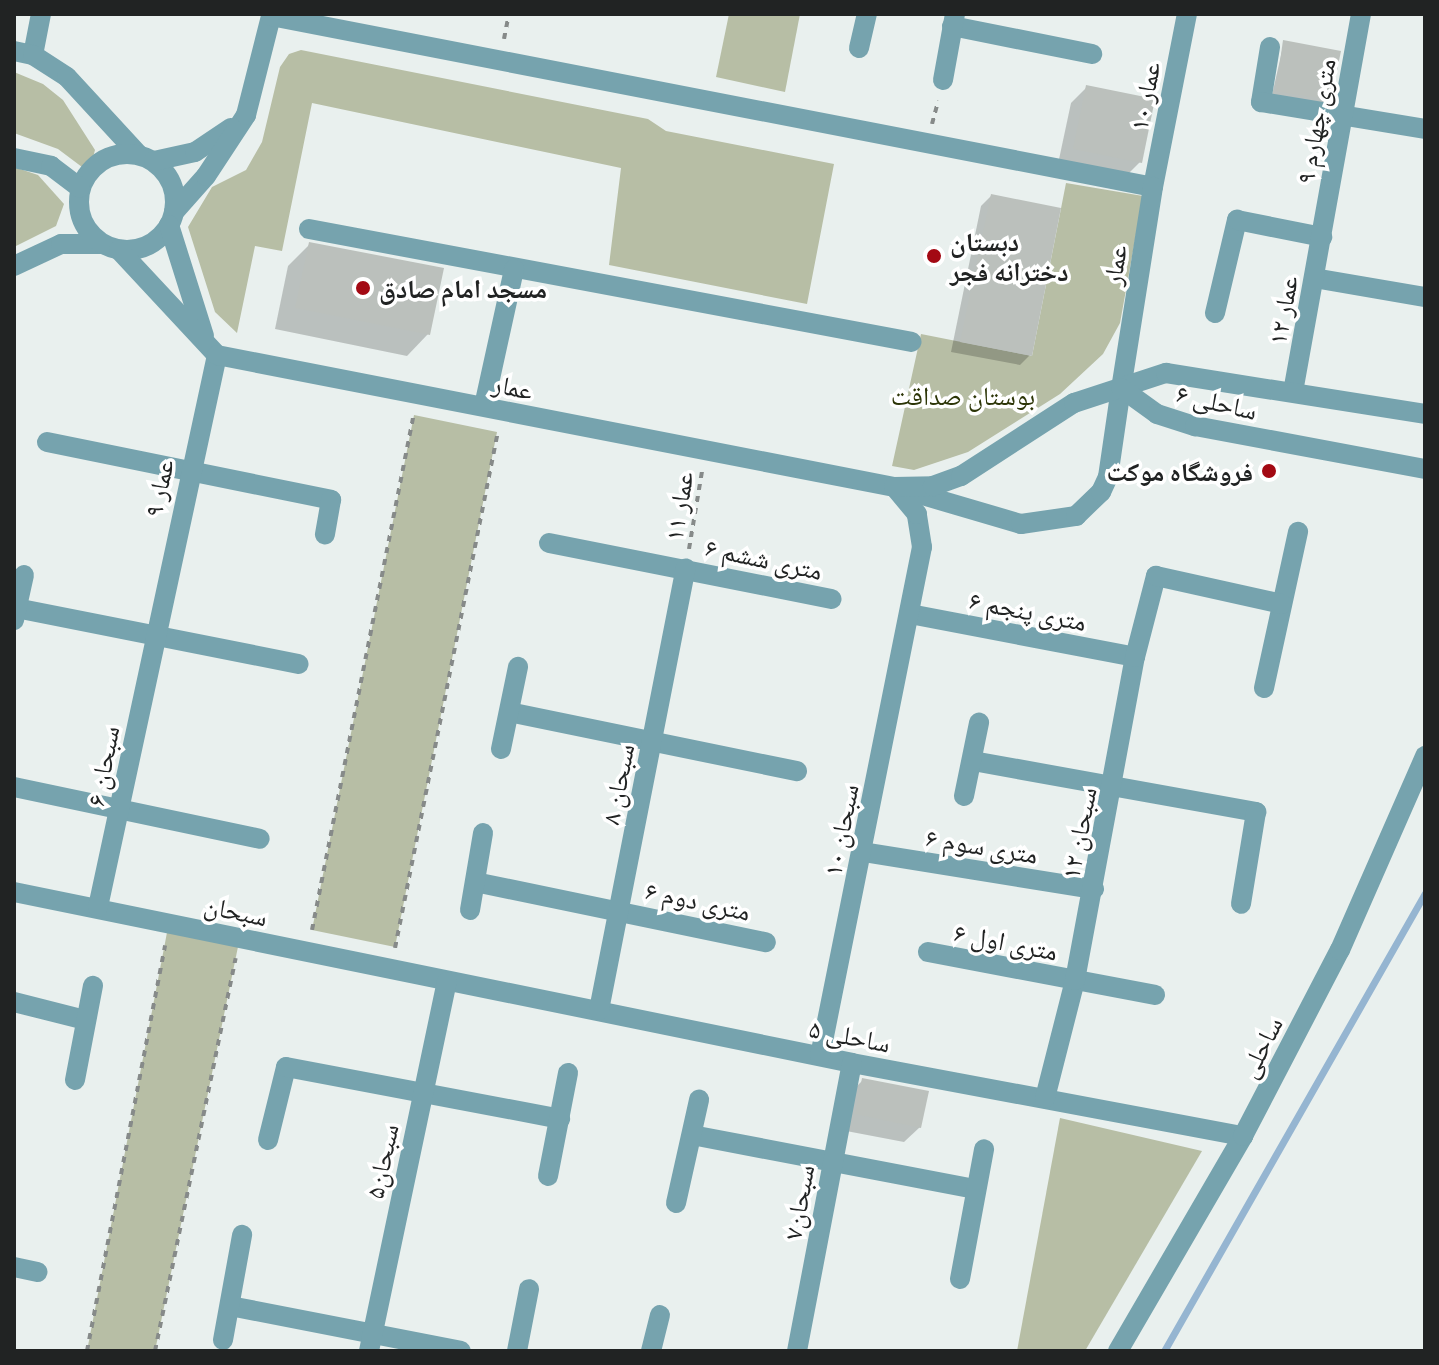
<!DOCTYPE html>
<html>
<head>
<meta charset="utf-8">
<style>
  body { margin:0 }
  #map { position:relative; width:1439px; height:1365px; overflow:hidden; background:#e9f0ee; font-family:"Exo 2","Noto Naskh Arabic",sans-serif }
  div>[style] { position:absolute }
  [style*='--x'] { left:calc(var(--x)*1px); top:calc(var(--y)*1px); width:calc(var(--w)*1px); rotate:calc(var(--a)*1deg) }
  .green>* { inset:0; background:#b7bea5 }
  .shadow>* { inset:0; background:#0003 }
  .stream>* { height:7px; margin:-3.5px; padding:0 3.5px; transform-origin:3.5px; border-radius:3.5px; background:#95b5d1 }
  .building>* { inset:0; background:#bbc0bc }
  .path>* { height:4px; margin-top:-2px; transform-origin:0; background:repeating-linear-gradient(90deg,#868a89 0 6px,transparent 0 12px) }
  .minor>* { height:20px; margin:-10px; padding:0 10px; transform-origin:10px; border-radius:10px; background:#76a3ae }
  .tertiary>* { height:20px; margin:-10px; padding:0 10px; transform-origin:10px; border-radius:10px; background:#76a3ae }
  .tertiary>.ring { margin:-10px; padding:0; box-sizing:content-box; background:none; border:20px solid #76a3ae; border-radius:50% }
  .dots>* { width:22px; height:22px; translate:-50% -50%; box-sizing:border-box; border:4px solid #fff; border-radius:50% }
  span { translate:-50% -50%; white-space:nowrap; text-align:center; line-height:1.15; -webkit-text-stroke:7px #fff; paint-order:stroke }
  .street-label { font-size:26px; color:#212323 }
  .poi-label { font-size:26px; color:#212323; font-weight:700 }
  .left { translate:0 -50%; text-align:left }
  .right { translate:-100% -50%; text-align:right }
  .park-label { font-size:26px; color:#2c3507 }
  .frame { position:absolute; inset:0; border:16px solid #212323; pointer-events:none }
</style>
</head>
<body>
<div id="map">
  <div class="green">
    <div style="clip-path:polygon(729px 14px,800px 14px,785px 92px,716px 77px)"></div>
    <div style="clip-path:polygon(301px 50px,648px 119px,666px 131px,834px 164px,807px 304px,609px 265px,621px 168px,312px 103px,282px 251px,255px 246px,237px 333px,215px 312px,188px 227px,212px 187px,246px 170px,262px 142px,280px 67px,289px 54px)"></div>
    <div style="clip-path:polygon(14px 72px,43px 84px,63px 100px,95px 150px,92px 161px,82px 167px,58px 149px,14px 133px)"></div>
    <div style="clip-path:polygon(14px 167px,38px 175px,64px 204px,56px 226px,14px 247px)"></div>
    <div style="clip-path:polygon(1066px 183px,1143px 196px,1120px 323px,1103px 354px,1060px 394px,968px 452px,914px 470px,892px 466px,921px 334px,1032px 356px)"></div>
    <div style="clip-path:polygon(414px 415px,497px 432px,395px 947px,312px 930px)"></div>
    <div style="clip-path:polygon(169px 922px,240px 937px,155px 1351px,87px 1351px)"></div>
    <div style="clip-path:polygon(1060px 1118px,1202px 1151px,1085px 1351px,1017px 1351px)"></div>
  </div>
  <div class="shadow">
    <div style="clip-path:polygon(1284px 42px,1329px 99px,1324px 104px,1272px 95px)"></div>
    <div style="clip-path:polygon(1087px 87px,1140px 162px,1124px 178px,1058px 164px,1071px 103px)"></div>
    <div style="clip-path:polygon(991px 196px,1030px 355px,1020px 365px,951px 352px,981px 206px)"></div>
    <div style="clip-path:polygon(310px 244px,428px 334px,407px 356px,275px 329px,288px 266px)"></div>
    <div style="clip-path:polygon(863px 1080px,920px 1127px,904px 1142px,841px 1130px,847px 1096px)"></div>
  </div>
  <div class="stream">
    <div style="--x:1164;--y:1351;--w:527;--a:-60.32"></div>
  </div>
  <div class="building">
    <div style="clip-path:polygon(1283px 40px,1341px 51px,1331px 100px,1276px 91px)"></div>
    <div style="clip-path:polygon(1086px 85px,1155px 99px,1142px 163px,1073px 149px)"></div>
    <div style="clip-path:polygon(991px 194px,1061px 208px,1032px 356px,960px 342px)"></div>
    <div style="clip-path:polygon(309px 242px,444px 268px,430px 335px,295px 308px)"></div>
    <div style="clip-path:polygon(862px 1078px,929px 1091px,921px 1128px,855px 1114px)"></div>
  </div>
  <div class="path">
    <div style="--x:504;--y:39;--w:25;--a:-79"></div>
    <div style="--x:932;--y:124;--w:24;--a:-75"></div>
    <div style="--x:689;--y:549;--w:79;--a:-80.5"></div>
    <div style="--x:312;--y:930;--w:527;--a:-78.84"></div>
    <div style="--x:395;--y:948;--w:527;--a:-78.73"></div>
    <div style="--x:87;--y:1351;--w:413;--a:-79.1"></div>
    <div style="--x:155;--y:1351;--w:401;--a:-78.4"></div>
  </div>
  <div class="minor">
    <div style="--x:952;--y:26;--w:143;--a:11.3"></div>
    <div style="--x:1270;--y:47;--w:56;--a:99.3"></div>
    <div style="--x:1261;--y:102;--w:166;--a:9.3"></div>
    <div style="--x:859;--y:48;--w:35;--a:-77"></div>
    <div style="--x:33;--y:55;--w:42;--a:-79"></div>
    <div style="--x:943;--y:80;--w:67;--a:-79.7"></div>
    <div style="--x:1153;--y:187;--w:176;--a:-78.9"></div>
    <div style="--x:309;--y:229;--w:613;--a:10.61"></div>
    <div style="--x:14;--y:266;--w:52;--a:-25.1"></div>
    <div style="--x:61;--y:244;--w:41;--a:0"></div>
    <div style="--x:1314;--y:278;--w:113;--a:9.7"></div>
    <div style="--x:1215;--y:313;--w:96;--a:-76.7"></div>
    <div style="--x:1237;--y:220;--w:87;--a:11.3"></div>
    <div style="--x:1293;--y:392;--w:384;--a:-79.8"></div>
    <div style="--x:484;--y:406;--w:140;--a:-77.6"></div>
    <div style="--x:47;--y:442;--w:290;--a:11.5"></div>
    <div style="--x:331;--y:500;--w:35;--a:100"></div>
    <div style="--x:902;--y:489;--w:124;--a:16.4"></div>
    <div style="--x:1021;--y:524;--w:56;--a:-8.3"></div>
    <div style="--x:1076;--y:516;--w:35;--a:-44"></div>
    <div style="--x:1101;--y:492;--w:17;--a:-65"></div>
    <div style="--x:1108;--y:477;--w:90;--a:-81.7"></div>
    <div style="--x:549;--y:543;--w:288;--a:11.2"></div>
    <div style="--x:16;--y:608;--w:288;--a:11.2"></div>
    <div style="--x:910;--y:614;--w:229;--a:10.8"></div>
    <div style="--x:14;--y:620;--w:46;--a:-77.5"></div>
    <div style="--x:1264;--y:688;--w:160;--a:-77.7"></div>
    <div style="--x:509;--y:712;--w:294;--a:11.6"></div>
    <div style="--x:501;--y:749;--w:84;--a:-78.3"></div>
    <div style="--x:973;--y:761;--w:288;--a:10.2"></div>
    <div style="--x:1256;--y:812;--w:93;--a:99.3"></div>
    <div style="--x:14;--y:787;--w:251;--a:11.9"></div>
    <div style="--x:964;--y:796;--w:75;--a:-78.4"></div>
    <div style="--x:863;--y:852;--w:234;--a:9.1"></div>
    <div style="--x:475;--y:882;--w:297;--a:11.7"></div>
    <div style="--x:14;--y:892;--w:855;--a:11.53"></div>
    <div style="--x:852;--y:1063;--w:398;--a:10.6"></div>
    <div style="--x:98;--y:907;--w:565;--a:-77.83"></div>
    <div style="--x:470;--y:910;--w:78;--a:-80.4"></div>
    <div style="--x:928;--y:952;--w:231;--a:10.7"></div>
    <div style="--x:14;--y:1002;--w:73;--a:14.2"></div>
    <div style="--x:599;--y:1010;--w:450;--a:-78.9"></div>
    <div style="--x:820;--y:1056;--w:519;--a:-78.67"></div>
    <div style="--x:922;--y:547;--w:33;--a:-99"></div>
    <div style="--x:917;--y:514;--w:35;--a:-130"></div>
    <div style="--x:75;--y:1080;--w:96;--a:-79.2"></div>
    <div style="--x:1045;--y:1098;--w:122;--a:-75.7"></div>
    <div style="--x:1075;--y:980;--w:329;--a:-79.5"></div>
    <div style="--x:1135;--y:657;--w:84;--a:-75.5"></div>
    <div style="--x:1156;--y:576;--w:129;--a:12.5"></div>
    <div style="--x:692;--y:1135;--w:288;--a:10.8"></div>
    <div style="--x:268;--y:1140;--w:75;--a:-76.1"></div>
    <div style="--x:286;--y:1067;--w:279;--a:10.7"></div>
    <div style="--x:548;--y:1176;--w:105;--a:-79"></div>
    <div style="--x:676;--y:1203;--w:106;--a:-77.4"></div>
    <div style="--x:14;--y:1267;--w:24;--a:12"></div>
    <div style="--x:960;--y:1279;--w:132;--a:-79.5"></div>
    <div style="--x:230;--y:1306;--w:235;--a:11"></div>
    <div style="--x:223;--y:1340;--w:107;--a:-79.7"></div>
    <div style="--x:369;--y:1351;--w:377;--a:-78.1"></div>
    <div style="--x:517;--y:1351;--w:63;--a:-79"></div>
    <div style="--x:651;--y:1351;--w:37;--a:-76"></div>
    <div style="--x:797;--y:1351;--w:293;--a:-79.2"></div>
  </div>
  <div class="tertiary">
    <div style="--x:14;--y:51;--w:19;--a:12"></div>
    <div style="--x:33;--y:55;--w:40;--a:32.9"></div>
    <div style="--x:67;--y:77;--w:105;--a:47.3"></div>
    <div class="ring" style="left:79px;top:154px;width:76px;height:76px"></div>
    <div style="--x:14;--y:158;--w:38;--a:12"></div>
    <div style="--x:51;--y:166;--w:36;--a:37"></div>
    <div style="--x:154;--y:161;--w:42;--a:-12.4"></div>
    <div style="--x:195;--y:152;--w:43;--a:-33.7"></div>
    <div style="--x:174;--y:212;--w:48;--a:-48.4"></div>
    <div style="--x:206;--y:176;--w:73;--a:-56.7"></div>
    <div style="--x:246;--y:115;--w:102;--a:-75.8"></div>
    <div style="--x:271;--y:16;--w:898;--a:10.97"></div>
    <div style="--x:1153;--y:187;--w:204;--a:99"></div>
    <div style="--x:169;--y:225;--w:116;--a:72.5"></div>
    <div style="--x:119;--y:250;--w:144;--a:47"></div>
    <div style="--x:217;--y:355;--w:690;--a:11.03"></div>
    <div style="--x:894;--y:487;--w:39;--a:-1"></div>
    <div style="--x:933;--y:486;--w:30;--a:-20"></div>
    <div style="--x:961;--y:476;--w:135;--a:-32.9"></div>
    <div style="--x:1074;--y:403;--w:97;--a:-18.1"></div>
    <div style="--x:1166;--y:373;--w:262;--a:9"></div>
    <div style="--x:1121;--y:388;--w:44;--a:35.8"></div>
    <div style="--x:1157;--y:414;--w:40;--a:18"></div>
    <div style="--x:1195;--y:426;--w:234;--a:10.6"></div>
    <div style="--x:1118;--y:1351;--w:249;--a:-59.8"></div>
    <div style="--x:1243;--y:1136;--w:210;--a:-62.5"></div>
    <div style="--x:1340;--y:950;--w:212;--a:-66.3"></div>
  </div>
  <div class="dots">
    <div style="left:934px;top:256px;background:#a30913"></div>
    <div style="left:363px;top:288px;background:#a30913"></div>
    <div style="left:1269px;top:471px;background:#a30913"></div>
  </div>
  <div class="street-label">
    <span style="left:1144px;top:96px;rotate:-79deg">عمار ۱۰</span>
    <span style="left:1315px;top:121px;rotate:-80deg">۹ متری چهارم</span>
    <span style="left:1114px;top:265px;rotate:-81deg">عمار</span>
    <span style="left:1282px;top:310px;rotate:-80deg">عمار ۱۲</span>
    <span style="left:513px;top:386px;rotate:12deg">عمار</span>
    <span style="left:1217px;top:401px;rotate:13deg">ساحلی ۶</span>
    <span style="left:158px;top:488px;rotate:-78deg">عمار ۹</span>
    <span style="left:678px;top:506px;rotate:-81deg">عمار ۱۱</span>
    <span style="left:764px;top:558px;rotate:12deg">۶ متری ششم</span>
    <span style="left:1028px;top:610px;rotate:11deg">۶ متری پنجم</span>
    <span style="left:102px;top:766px;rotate:-79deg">سبحان ۶</span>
    <span style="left:617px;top:784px;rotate:-79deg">سبحان ۸</span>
    <span style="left:840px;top:830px;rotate:-79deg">سبحان ۱۰</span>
    <span style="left:1078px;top:833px;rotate:-79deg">سبحان ۱۲</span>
    <span style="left:982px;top:845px;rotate:9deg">۶ متری سوم</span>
    <span style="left:698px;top:900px;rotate:12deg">۶ متری دوم</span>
    <span style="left:236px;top:910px;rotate:12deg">سبحان</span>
    <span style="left:1006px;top:941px;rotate:11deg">۶ متری اول</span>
    <span style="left:850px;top:1035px;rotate:11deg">ساحلی ۵</span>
    <span style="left:1260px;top:1047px;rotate:-63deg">ساحلی</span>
    <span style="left:381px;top:1161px;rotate:-78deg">سبحان۵</span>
    <span style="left:798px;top:1202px;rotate:-80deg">سبحان۷</span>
  </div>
  <div class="poi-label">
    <span class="left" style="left:950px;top:256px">دبستان<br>دخترانه فجر</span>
    <span class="left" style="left:379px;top:288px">مسجد امام صادق</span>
    <span class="right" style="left:1253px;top:471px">فروشگاه موکت</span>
  </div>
  <div class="park-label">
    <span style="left:963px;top:395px">بوستان صداقت</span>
  </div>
  <div class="frame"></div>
</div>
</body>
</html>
